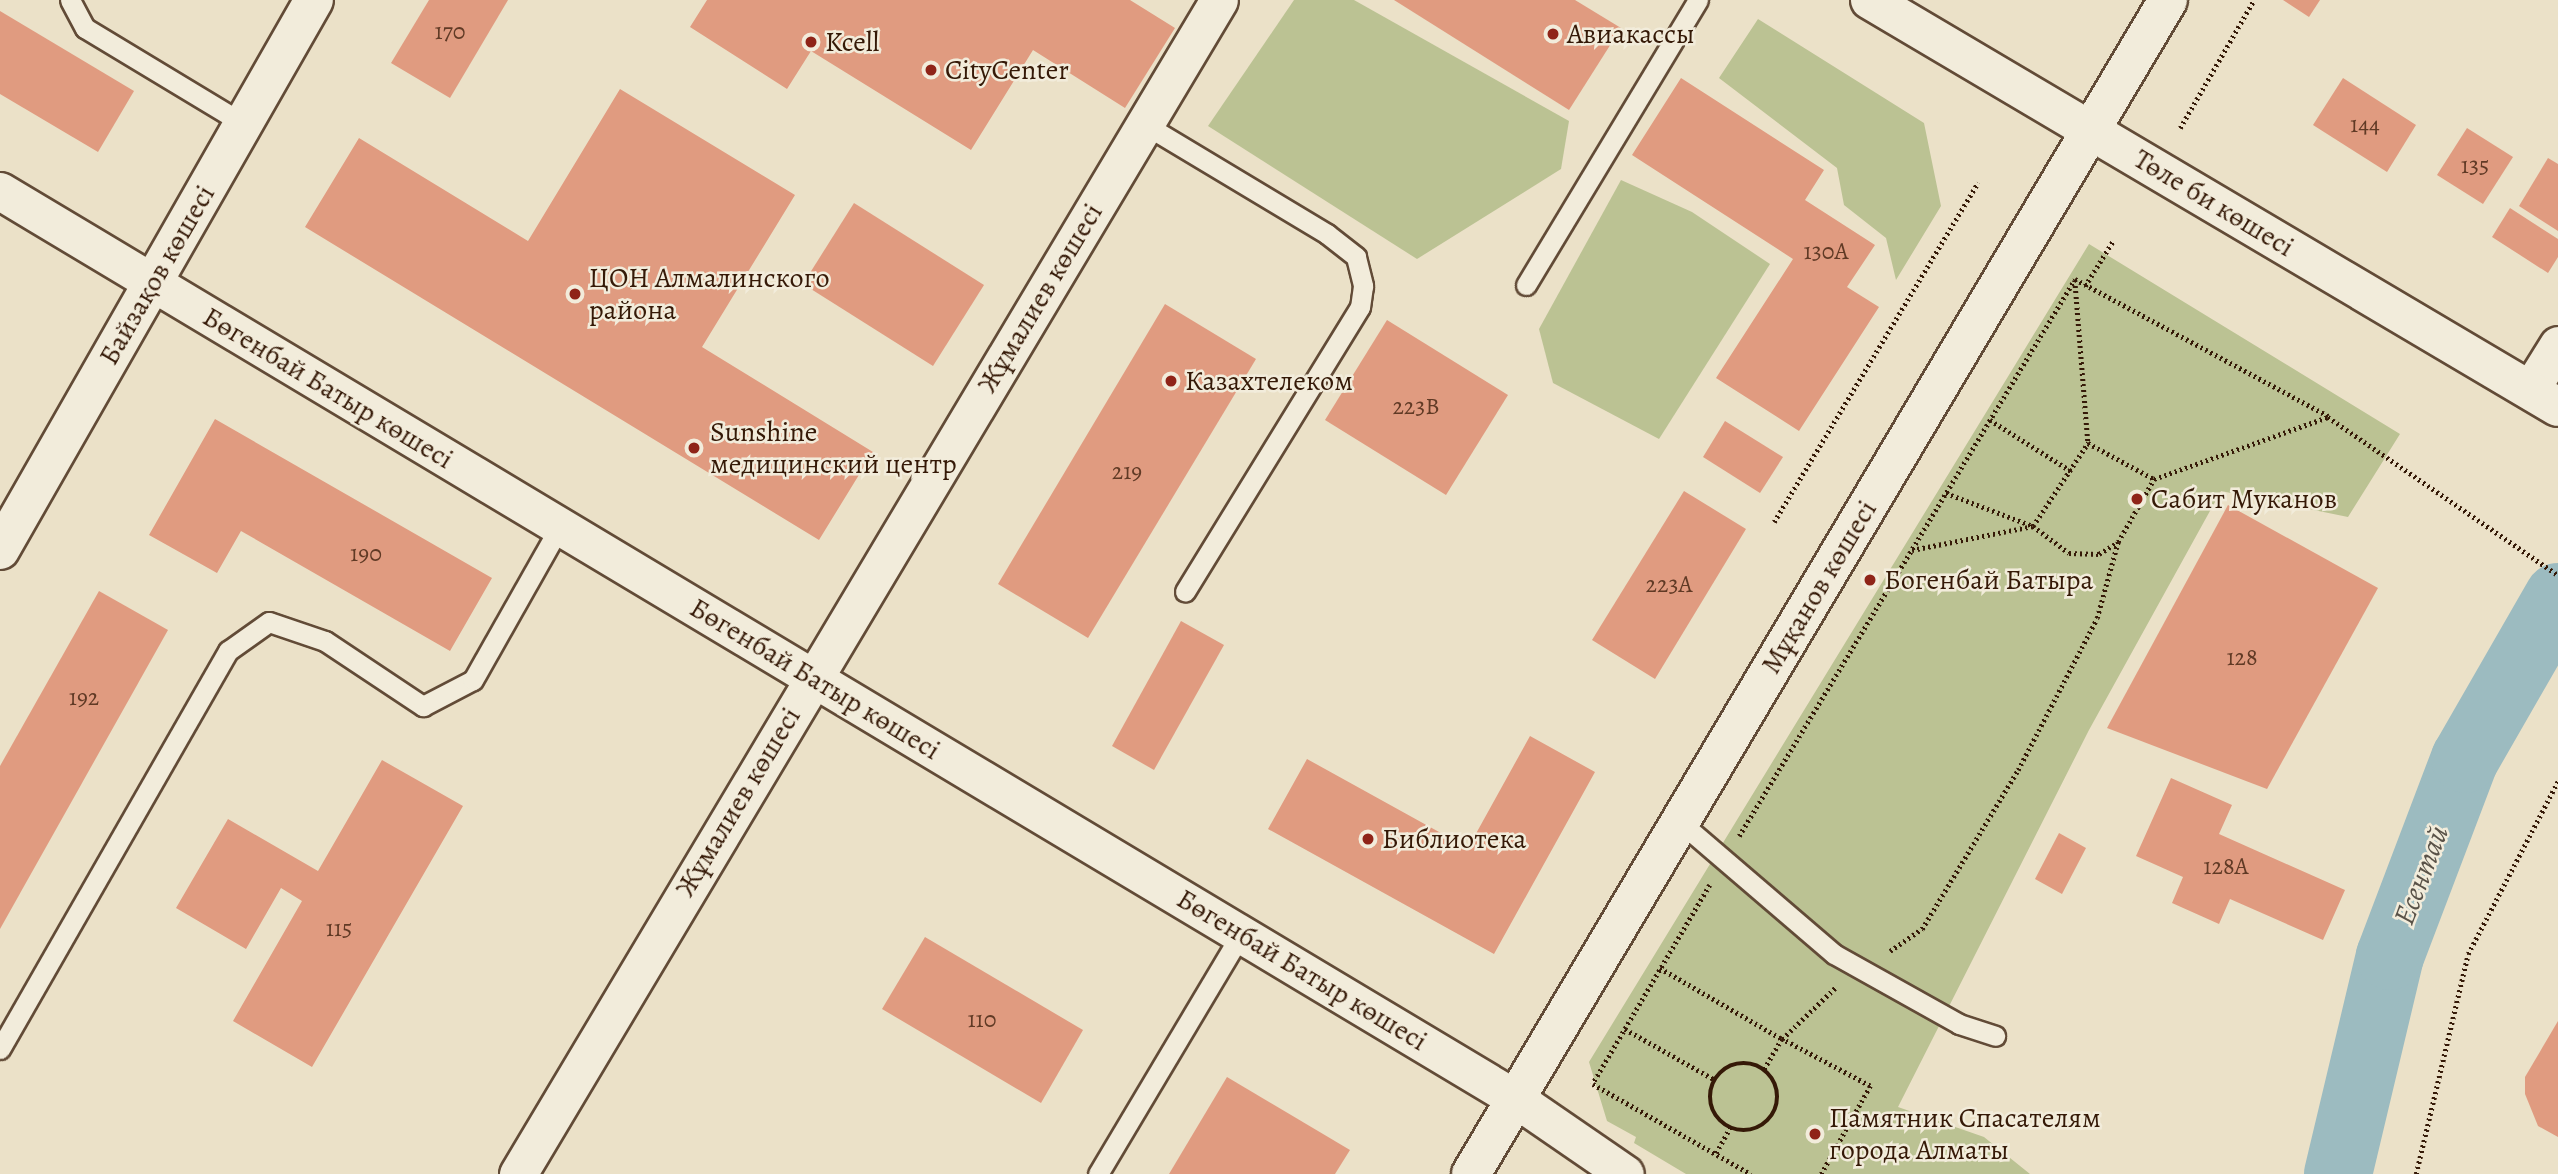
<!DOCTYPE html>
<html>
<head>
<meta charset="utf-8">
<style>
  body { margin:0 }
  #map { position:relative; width:2558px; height:1174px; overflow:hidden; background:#ebe1c8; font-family:Alegreya,serif }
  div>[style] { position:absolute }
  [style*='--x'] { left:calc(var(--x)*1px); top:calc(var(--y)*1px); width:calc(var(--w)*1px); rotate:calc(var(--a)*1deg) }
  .green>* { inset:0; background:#bbc293 }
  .river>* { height:68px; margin:-34px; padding:0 34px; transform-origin:34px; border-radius:34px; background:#9cbbc0 }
  .building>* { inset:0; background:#e09b80 }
  .path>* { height:4.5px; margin-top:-2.25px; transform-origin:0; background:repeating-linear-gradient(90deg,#351907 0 2px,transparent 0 5.5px) }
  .path>.ring { margin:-2.25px; padding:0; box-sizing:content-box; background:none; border:4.5px solid #351907; border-radius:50% }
  .roads { filter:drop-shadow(2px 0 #624b37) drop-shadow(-2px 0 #624b37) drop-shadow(0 2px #624b37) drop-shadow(0 -2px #624b37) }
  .lane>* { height:19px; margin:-9.5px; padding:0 9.5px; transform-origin:9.5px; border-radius:9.5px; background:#f2ecdb }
  .street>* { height:37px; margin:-18.5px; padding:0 18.5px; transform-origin:18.5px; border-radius:18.5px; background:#f2ecdb }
  .secondary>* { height:38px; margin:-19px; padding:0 19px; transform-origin:19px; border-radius:19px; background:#f2ecdb }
  .dots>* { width:19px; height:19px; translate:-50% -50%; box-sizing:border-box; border:4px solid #f2ecdb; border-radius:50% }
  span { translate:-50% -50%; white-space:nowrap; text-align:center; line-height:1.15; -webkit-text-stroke:5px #f2ecdb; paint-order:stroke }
  .number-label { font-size:24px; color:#603a25 }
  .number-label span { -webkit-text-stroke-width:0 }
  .poi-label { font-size:28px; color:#351907 }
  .left { translate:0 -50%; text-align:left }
  .street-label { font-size:28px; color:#351907 }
  .water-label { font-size:30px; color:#595248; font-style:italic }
</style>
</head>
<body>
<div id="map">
  <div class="green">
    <div style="clip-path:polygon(1294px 0,1354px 0,1569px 121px,1561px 169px,1417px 259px,1208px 126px)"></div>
    <div style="clip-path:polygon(1758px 19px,1924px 123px,1941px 206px,1896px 280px,1886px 238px,1844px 205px,1837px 168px,1719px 78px)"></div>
    <div style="clip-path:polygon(1621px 180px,1692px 212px,1770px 264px,1659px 439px,1553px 383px,1539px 329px)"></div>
    <div style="clip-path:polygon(2089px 244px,2400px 434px,2348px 517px,2221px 491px,2089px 730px,1898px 1107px,1984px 1137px,2030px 1174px,1686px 1174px,1634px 1143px,1636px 1137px,1607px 1121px,1589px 1062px)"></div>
  </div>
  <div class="river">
    <div style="--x:2338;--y:1174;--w:224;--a:-76.6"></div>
    <div style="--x:2390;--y:956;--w:211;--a:-69.2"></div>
    <div style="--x:2465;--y:759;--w:187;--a:-60.1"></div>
  </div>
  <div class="building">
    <div style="clip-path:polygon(429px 0,508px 0,450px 98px,391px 63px)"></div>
    <div style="clip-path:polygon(707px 0,1130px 0,1175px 28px,1125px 108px,1033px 50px,971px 150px,811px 51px,787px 89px,690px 27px)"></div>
    <div style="clip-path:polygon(1394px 0,1575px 0,1621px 28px,1569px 110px)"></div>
    <div style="clip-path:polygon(2283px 0,2320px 0,2309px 17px)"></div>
    <div style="clip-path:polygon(0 11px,134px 91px,98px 152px,0 94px)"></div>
    <div style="clip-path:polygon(1681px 78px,1824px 170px,1805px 200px,1875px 245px,1847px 287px,1879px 307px,1799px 431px,1716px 378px,1793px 259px,1632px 155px)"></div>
    <div style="clip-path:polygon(2343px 78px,2416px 125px,2387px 172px,2313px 125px)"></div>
    <div style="clip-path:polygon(620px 89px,795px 195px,702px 347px,873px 452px,819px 540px,305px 227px,359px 138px,528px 241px)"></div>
    <div style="clip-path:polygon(2467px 128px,2513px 157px,2483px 204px,2437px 175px)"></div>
    <div style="clip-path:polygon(2548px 158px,2558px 164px,2558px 231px,2519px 206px)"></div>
    <div style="clip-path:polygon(854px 203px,984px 285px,933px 366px,803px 284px)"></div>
    <div style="clip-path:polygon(2510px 208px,2558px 239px,2558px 257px,2548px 273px,2492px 237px)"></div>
    <div style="clip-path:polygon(1165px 304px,1256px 359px,1088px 638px,998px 584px)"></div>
    <div style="clip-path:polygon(1387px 320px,1508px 395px,1446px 495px,1325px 420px)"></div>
    <div style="clip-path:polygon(215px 419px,492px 578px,450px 651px,241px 531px,217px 573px,149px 535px)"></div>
    <div style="clip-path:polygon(1725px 421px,1783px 457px,1760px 493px,1703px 457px)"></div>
    <div style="clip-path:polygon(1684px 491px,1746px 529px,1655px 679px,1592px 640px)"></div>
    <div style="clip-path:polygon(2228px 505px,2378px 588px,2267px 789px,2107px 728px)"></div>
    <div style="clip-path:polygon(99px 591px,168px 630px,0 929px,0 766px)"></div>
    <div style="clip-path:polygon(1181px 621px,1224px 645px,1154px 770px,1112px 746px)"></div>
    <div style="clip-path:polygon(1530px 736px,1595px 772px,1494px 954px,1268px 829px,1307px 759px,1468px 848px)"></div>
    <div style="clip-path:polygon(382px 760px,463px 806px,312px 1067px,233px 1021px,302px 901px,281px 888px,246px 949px,176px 908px,228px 819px,318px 871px)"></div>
    <div style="clip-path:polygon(2171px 778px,2232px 805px,2219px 834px,2345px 890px,2323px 940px,2230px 899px,2219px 924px,2172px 903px,2183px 877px,2136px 856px)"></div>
    <div style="clip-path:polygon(2059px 833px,2086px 848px,2062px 894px,2035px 879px)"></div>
    <div style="clip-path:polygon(925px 937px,1083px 1030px,1041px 1103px,882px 1009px)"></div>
    <div style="clip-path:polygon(2558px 1021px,2558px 1137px,2538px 1126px,2525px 1094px,2525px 1077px)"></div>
    <div style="clip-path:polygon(1227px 1077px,1350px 1150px,1335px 1174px,1169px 1174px)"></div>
  </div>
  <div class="path">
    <div style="--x:2180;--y:128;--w:148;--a:-60"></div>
    <div style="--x:2075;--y:279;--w:288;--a:28.4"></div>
    <div style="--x:2075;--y:280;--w:164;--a:85.4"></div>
    <div style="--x:2088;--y:443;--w:75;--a:28.6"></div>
    <div style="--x:2154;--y:479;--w:185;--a:-19.6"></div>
    <div style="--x:2328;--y:417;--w:279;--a:34.5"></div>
    <div style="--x:2085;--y:286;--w:53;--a:-58.1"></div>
    <div style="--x:1990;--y:420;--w:96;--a:32.2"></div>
    <div style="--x:1946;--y:493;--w:93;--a:20.8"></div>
    <div style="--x:2033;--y:526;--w:45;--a:36.9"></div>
    <div style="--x:2069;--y:553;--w:30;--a:2"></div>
    <div style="--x:2099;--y:554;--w:22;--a:-32"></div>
    <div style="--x:1774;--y:522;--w:396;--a:-59"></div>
    <div style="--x:1912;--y:550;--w:123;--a:-11.2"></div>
    <div style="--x:2033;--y:526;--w:100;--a:-56.5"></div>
    <div style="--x:1739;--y:836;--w:650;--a:-58.9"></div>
    <div style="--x:1710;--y:885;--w:231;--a:120.5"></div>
    <div style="--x:1593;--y:1084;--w:182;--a:29.7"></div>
    <div style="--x:1890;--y:951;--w:39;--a:-35"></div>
    <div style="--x:1922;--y:929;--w:186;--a:-58.9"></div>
    <div style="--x:2018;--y:770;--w:171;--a:-62.5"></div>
    <div style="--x:2097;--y:618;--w:79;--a:-74.6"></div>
    <div style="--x:2118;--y:542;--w:73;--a:-60.3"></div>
    <div style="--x:1660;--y:968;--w:141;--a:30.2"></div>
    <div style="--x:1782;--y:1039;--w:36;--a:120"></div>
    <div style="--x:1625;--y:1029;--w:103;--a:29.5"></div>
    <div class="ring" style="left:1710px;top:1063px;width:63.5px;height:63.5px"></div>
    <div style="--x:1716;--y:1153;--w:29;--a:-61"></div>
    <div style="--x:1821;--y:1174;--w:101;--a:-60.9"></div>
    <div style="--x:1870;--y:1086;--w:100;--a:-151.9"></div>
    <div style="--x:1782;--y:1039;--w:75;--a:-43.9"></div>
    <div style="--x:2416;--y:1174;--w:226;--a:-76.7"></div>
    <div style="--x:2468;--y:954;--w:195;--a:-62.5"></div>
  </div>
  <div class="roads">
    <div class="lane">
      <div style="--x:70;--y:0;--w:32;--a:62"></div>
      <div style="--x:85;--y:28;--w:186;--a:31.1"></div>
      <div style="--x:1144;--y:124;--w:214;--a:31"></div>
      <div style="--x:1327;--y:234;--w:37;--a:38"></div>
      <div style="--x:1356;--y:257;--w:30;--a:76"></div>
      <div style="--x:1363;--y:286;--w:21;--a:98"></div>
      <div style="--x:1360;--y:307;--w:334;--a:121.6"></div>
      <div style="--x:1526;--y:285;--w:333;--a:-58.9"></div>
      <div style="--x:1680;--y:822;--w:203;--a:40.6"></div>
      <div style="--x:1834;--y:954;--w:143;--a:29.2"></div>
      <div style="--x:1959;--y:1024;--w:38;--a:18"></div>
      <div style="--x:0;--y:1049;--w:459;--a:-60.2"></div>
      <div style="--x:228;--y:651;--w:50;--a:-35.3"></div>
      <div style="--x:269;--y:622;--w:59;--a:18.7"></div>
      <div style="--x:325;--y:641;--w:118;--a:33.6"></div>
      <div style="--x:423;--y:706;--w:56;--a:-27.5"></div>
      <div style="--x:473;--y:680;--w:177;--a:-60.5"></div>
      <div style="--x:1098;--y:1174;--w:279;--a:-59.2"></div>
    </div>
    <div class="street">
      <div style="--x:0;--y:191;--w:1767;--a:30.92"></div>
      <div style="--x:1516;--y:1099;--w:132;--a:34.5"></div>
      <div style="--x:2530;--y:390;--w:53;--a:-58.1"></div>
      <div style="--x:518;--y:1174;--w:1367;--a:-59.16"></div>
    </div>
    <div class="secondary">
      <div style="--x:1870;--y:0;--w:799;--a:30.61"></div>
      <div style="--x:0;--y:550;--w:633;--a:-60.28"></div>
      <div style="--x:1471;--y:1174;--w:1365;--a:-59.3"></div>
    </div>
  </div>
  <div class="dots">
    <div style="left:1553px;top:34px;background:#8f2418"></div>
    <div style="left:811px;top:42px;background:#8f2418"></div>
    <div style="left:931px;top:70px;background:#8f2418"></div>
    <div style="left:575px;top:294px;background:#8f2418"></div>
    <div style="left:1171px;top:381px;background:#8f2418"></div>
    <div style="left:694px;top:448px;background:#8f2418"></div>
    <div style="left:2137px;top:499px;background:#8f2418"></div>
    <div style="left:1870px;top:580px;background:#8f2418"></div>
    <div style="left:1368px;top:839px;background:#8f2418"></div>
    <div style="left:1815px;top:1134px;background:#8f2418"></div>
  </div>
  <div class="number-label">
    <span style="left:450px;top:32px">170</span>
    <span style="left:2365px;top:125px">144</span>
    <span style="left:2475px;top:166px">135</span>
    <span style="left:1826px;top:252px">130А</span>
    <span style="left:1416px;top:407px">223В</span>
    <span style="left:1127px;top:472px">219</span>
    <span style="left:366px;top:554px">190</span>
    <span style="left:1669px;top:585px">223А</span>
    <span style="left:2242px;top:658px">128</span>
    <span style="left:84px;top:698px">192</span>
    <span style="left:2226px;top:867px">128А</span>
    <span style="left:339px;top:929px">115</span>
    <span style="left:982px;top:1020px">110</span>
  </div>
  <div class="poi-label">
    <span class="left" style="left:1567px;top:34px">Авиакассы</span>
    <span class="left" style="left:825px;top:42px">Kcell</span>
    <span class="left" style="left:945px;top:70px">CityCenter</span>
    <span class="left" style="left:589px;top:294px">ЦОН Алмалинского<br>района</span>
    <span class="left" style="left:1185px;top:381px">Казахтелеком</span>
    <span class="left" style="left:710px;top:448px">Sunshine<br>медицинский центр</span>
    <span class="left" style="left:2151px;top:499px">Сабит Муканов</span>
    <span class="left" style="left:1884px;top:580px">Богенбай Батыра</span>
    <span class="left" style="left:1382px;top:839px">Библиотека</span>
    <span class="left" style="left:1829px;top:1134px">Памятник Спасателям<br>города Алматы</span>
  </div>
  <div class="street-label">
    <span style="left:2214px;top:203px;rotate:31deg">Төле би көшесі</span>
    <span style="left:157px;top:275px;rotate:-60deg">Байзақов көшесі</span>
    <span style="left:1040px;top:298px;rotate:-59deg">Жұмалиев көшесі</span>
    <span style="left:328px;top:388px;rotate:31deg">Бөгенбай Батыр көшесі</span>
    <span style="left:1819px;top:587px;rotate:-59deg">Мұқанов көшесі</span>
    <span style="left:815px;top:679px;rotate:31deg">Бөгенбай Батыр көшесі</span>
    <span style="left:738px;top:802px;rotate:-59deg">Жұмалиев көшесі</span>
    <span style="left:1302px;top:970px;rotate:31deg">Бөгенбай Батыр көшесі</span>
  </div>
  <div class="water-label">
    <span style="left:2421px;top:875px;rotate:-69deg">Есентай</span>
  </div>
</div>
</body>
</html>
